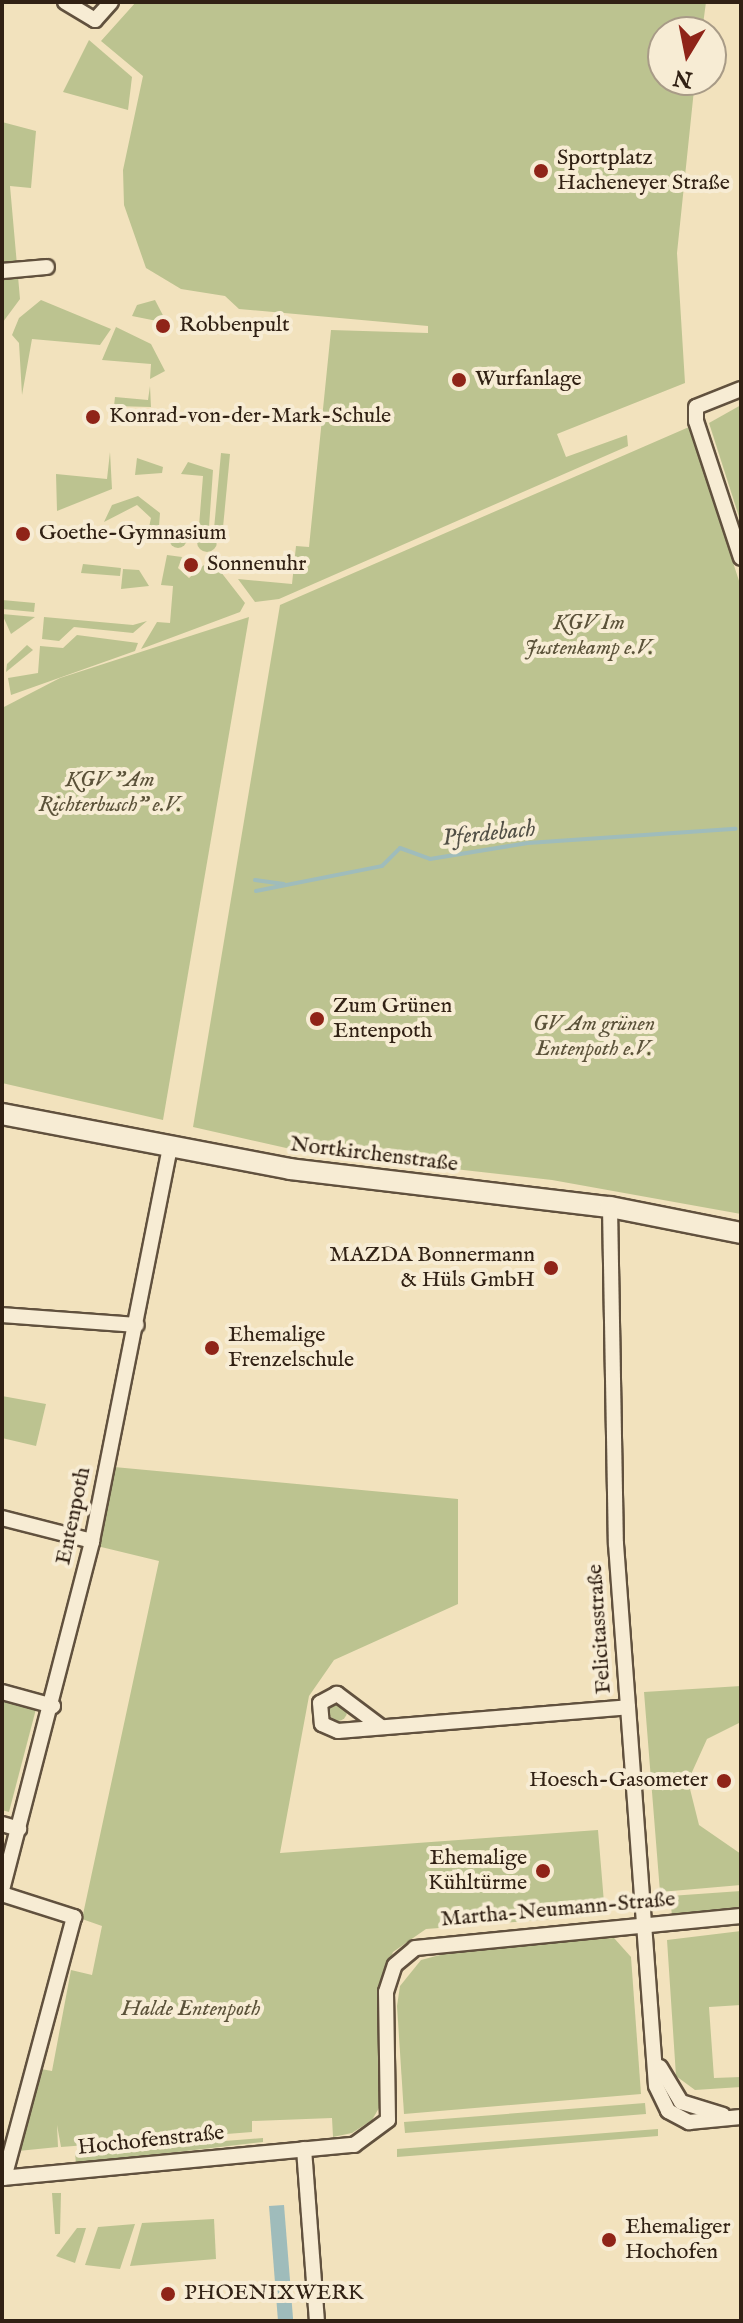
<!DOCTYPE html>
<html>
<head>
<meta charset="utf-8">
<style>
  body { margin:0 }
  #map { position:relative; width:743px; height:2323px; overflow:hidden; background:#f2e2bd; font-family:"IM FELL English",serif }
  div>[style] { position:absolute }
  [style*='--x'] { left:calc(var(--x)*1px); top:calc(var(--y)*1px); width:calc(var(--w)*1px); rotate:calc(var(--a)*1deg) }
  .green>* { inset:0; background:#bcc390 }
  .round { border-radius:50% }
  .water>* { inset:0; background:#9fbcbb }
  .stream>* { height:4px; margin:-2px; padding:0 2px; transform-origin:2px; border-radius:2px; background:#9fbcbb }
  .roads { filter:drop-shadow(2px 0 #61513e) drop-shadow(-2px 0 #61513e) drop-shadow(0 2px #61513e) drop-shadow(0 -2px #61513e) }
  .minor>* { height:14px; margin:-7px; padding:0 7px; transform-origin:7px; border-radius:7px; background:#f7ecd4 }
  .secondary>* { height:20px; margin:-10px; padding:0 10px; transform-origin:10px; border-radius:10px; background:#f7ecd4 }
  .dots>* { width:22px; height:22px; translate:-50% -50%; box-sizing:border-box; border:4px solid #f7ecd4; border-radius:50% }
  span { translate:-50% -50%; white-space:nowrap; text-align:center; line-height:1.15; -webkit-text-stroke:8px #f7ecd4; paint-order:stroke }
  .poi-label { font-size:22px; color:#312114 }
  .left { translate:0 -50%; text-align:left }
  .right { translate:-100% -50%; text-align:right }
  .park-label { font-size:22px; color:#5b5239; font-style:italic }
  .street-label { font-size:22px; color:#312114 }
  .water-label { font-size:24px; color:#525046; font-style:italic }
  .frame { position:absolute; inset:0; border:4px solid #312114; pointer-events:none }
  .north { position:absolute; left:647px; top:16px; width:80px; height:80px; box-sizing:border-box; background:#f7ecd4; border:2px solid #a89b87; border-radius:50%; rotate:190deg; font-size:22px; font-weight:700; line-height:32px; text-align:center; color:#312114 }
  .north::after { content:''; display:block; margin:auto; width:28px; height:36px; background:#8f2418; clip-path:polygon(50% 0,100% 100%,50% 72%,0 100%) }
</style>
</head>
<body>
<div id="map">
  <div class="green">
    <div style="clip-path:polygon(136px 2px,706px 2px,702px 32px,663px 32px,663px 80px,695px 80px,677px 253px,685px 383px,557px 434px,566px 457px,627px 435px,628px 446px,279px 599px,255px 602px,238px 579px,292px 584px,296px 546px,309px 547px,331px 330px,428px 333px,428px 326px,239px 309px,225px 296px,181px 289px,146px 268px,124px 205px,123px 170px,143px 76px,101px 41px)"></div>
    <div style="clip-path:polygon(89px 40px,132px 77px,128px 110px,63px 92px)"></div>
    <div style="clip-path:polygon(2px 122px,36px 131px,31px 188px,10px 186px,20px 299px,3px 322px,2px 398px)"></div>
    <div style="clip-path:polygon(41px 300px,111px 329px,100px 345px,32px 339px,22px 395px,19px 343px,12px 335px,19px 318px)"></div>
    <div style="clip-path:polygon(155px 300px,167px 323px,132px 316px,137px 305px)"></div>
    <div style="clip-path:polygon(116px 327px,151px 344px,165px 371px,150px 379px,151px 364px,102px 360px)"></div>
    <div style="clip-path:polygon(150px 386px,151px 407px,114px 406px,115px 397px,148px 400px)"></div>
    <div style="clip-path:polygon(741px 405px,741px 523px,709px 423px)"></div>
    <div style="clip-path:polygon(689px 427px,741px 587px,741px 1214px,552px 1180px,304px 1152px,193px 1127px,280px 605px)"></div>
    <div style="clip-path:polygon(110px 452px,112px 489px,57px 511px,56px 474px,107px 479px)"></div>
    <div style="clip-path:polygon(221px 453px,230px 454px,222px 538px,214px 529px)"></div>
    <div style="clip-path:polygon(137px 458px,163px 467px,162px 473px,135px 475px)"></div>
    <div style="clip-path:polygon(188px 462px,213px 470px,209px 527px,199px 526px,203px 476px,181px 474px)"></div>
    <div style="clip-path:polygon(138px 496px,160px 513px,158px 540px,147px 536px,151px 518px,137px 505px,104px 522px,112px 505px)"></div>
    <div class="round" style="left:169px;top:530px;width:18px;height:18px"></div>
    <div class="round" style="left:197px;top:532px;width:20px;height:20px"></div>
    <div style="clip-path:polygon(167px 555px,182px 557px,178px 568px,189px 578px,204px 565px,217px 567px,245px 603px,240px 612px,141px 649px,157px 622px,170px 623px,173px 586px,161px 585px)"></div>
    <div style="clip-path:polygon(83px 564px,121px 568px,120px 576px,81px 573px)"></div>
    <div style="clip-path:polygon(123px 569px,139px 570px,149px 586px,121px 589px)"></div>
    <div style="clip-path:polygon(2px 600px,35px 603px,34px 612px,2px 609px)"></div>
    <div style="clip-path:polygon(2px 614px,35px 617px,11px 634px)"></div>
    <div style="clip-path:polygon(44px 617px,133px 625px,147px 621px,133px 633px,74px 627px,59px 641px,42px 639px)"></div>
    <div style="clip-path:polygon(249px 617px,163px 1120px,2px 1083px,2px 708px,60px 678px)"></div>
    <div style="clip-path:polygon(77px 635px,138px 643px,135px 651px,11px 695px,8px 678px,38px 673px,40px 646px,63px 648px)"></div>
    <div style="clip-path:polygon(27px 645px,33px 650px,6px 672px,7px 664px)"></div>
    <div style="clip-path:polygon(2px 1396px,46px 1404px,36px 1446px,2px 1438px)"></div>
    <div style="clip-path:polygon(114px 1467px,458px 1499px,458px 1604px,334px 1660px,309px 1696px,280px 1853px,598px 1830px,605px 1915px,426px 1929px,393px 1952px,377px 1992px,383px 2101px,372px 2120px,352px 2133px,333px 2137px,332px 2118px,252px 2121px,252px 2132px,61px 2147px,57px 2125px,58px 2147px,18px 2151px,41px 2069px,52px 2071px,71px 1970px,92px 1975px,102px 1926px,82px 1919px,159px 1561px,97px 1546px)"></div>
    <div style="clip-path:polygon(741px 1686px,741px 1722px,707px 1739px,688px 1781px,699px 1825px,741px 1854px,741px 1885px,660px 1892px,644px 1692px)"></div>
    <div style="clip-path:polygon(2px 1700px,36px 1709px,9px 1812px,2px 1810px)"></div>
    <div class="round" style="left:329px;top:1703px;width:18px;height:18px"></div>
    <div style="clip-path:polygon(741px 1891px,741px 1911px,672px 1916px,670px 1896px)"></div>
    <div style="clip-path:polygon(741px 1931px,741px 2005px,709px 2007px,714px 2078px,741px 2077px,741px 2087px,695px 2090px,676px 2076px,667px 1940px)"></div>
    <div style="clip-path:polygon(614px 1938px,631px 1957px,641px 2094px,404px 2114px,397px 2006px,400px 1986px,421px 1960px,459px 1950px)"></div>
    <div style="clip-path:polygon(645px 2103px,646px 2114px,405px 2133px,404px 2122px)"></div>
    <div style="clip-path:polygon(658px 2129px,658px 2136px,397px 2157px,397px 2149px)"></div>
    <div style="clip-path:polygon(263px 2138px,263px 2142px,76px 2164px,75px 2153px)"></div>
    <div style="clip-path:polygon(52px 2193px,61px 2193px,60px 2234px,55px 2234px)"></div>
    <div style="clip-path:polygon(214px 2219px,216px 2259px,130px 2266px,142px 2223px)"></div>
    <div style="clip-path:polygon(135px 2224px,120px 2269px,85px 2265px,98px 2227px)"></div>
    <div style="clip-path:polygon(77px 2228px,86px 2228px,75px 2263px,56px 2256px)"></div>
  </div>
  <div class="water">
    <div style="clip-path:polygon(284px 2205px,293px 2318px,293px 2321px,278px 2321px,269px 2206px)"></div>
  </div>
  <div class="stream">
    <div style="--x:255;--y:880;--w:29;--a:8"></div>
    <div style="--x:256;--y:891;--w:128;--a:-11.2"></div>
    <div style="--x:382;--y:866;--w:25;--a:-45"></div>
    <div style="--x:400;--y:848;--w:32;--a:20"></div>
    <div style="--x:430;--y:859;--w:99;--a:-9.3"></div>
    <div style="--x:528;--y:843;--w:208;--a:-3.9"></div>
  </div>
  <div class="roads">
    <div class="minor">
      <div style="--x:65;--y:2;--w:35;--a:31"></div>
      <div style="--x:95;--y:20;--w:24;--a:-48"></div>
      <div style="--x:2;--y:271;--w:45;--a:-5.1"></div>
      <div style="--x:741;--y:389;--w:48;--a:158.2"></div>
      <div style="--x:696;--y:407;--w:14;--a:90"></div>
      <div style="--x:696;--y:421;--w:144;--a:71.8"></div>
      <div style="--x:610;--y:1207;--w:337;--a:89"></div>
      <div style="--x:616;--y:1544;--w:543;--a:85.78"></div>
      <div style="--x:656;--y:2086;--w:28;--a:64"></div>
      <div style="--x:668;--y:2111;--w:24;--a:28"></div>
      <div style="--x:689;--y:2122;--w:52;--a:-5.5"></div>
      <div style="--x:2;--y:1315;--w:135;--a:4.2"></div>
      <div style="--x:2;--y:1518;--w:93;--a:14.3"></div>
      <div style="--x:2;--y:1692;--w:53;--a:15.4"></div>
      <div style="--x:380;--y:1726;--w:54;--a:-143.3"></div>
      <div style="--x:337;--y:1694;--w:19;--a:152"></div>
      <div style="--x:320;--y:1703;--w:21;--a:85"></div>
      <div style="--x:322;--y:1724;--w:17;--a:24"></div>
      <div style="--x:338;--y:1731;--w:291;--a:-4.7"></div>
      <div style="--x:2;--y:1824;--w:18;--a:16"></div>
      <div style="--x:2;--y:1890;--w:360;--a:-75.5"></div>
      <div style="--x:92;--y:1541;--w:402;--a:-78.8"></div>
      <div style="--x:2;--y:1894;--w:76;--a:17.7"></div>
      <div style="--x:74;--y:1917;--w:270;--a:105"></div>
      <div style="--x:660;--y:2067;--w:41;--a:59"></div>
      <div style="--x:681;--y:2102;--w:44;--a:17.2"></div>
      <div style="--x:304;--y:2149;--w:172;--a:85.7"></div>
      <div style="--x:2;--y:2178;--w:354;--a:-5.4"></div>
      <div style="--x:354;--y:2145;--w:42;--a:-36.3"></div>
      <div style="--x:388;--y:2120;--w:128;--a:-90.9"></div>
      <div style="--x:386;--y:1992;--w:28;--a:-72"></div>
      <div style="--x:395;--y:1965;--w:26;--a:-40"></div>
      <div style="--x:415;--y:1948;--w:328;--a:-5.6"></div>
    </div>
    <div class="secondary">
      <div style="--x:2;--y:1114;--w:293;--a:10.8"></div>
      <div style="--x:290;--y:1169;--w:322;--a:6.8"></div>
      <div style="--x:610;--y:1207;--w:134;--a:11.2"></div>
    </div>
  </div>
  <div class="dots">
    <div style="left:541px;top:171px;background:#8f2418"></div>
    <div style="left:163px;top:326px;background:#8f2418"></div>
    <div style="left:459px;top:380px;background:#8f2418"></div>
    <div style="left:93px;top:417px;background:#8f2418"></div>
    <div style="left:23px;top:534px;background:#8f2418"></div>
    <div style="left:191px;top:565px;background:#8f2418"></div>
    <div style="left:317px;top:1019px;background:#8f2418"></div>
    <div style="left:551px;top:1268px;background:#8f2418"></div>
    <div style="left:212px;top:1348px;background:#8f2418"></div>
    <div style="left:724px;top:1781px;background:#8f2418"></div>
    <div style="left:543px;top:1871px;background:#8f2418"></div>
    <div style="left:609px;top:2240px;background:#8f2418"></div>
    <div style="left:168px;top:2294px;background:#8f2418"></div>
  </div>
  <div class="poi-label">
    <span class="left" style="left:557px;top:171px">Sportplatz<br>Hacheneyer Straße</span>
    <span class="left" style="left:179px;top:326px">Robbenpult</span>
    <span class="left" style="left:475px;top:380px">Wurfanlage</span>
    <span class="left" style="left:109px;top:417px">Konrad-von-der-Mark-Schule</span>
    <span class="left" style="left:39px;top:534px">Goethe-Gymnasium</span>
    <span class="left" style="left:207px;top:565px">Sonnenuhr</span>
    <span class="left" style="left:333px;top:1019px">Zum Grünen<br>Entenpoth</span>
    <span class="right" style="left:535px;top:1268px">MAZDA Bonnermann<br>&amp; Hüls GmbH</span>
    <span class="left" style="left:228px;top:1348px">Ehemalige<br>Frenzelschule</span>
    <span class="right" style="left:708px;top:1781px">Hoesch-Gasometer</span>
    <span class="right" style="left:527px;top:1871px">Ehemalige<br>Kühltürme</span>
    <span class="left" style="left:625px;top:2240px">Ehemaliger<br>Hochofen</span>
    <span class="left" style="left:184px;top:2294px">PHOENIXWERK</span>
  </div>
  <div class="park-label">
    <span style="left:589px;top:636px">KGV Im<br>Justenkamp e.V.</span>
    <span style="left:110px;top:793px">KGV "Am<br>Richterbusch" e.V.</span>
    <span style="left:594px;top:1037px">GV Am grünen<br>Entenpoth e.V.</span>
    <span style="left:191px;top:2010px">Halde Entenpoth</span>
  </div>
  <div class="street-label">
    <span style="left:374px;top:1155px;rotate:7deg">Nortkirchenstraße</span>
    <span style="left:74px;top:1516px;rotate:-78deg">Entenpoth</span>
    <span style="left:600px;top:1629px;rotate:-94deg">Felicitasstraße</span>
    <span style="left:558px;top:1910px;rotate:-5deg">Martha-Neumann-Straße</span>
    <span style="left:151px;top:2141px;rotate:-6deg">Hochofenstraße</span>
  </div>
  <div class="water-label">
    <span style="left:489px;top:834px;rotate:-6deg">Pferdebach</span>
  </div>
  <div class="frame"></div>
  <div class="north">N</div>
</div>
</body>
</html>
